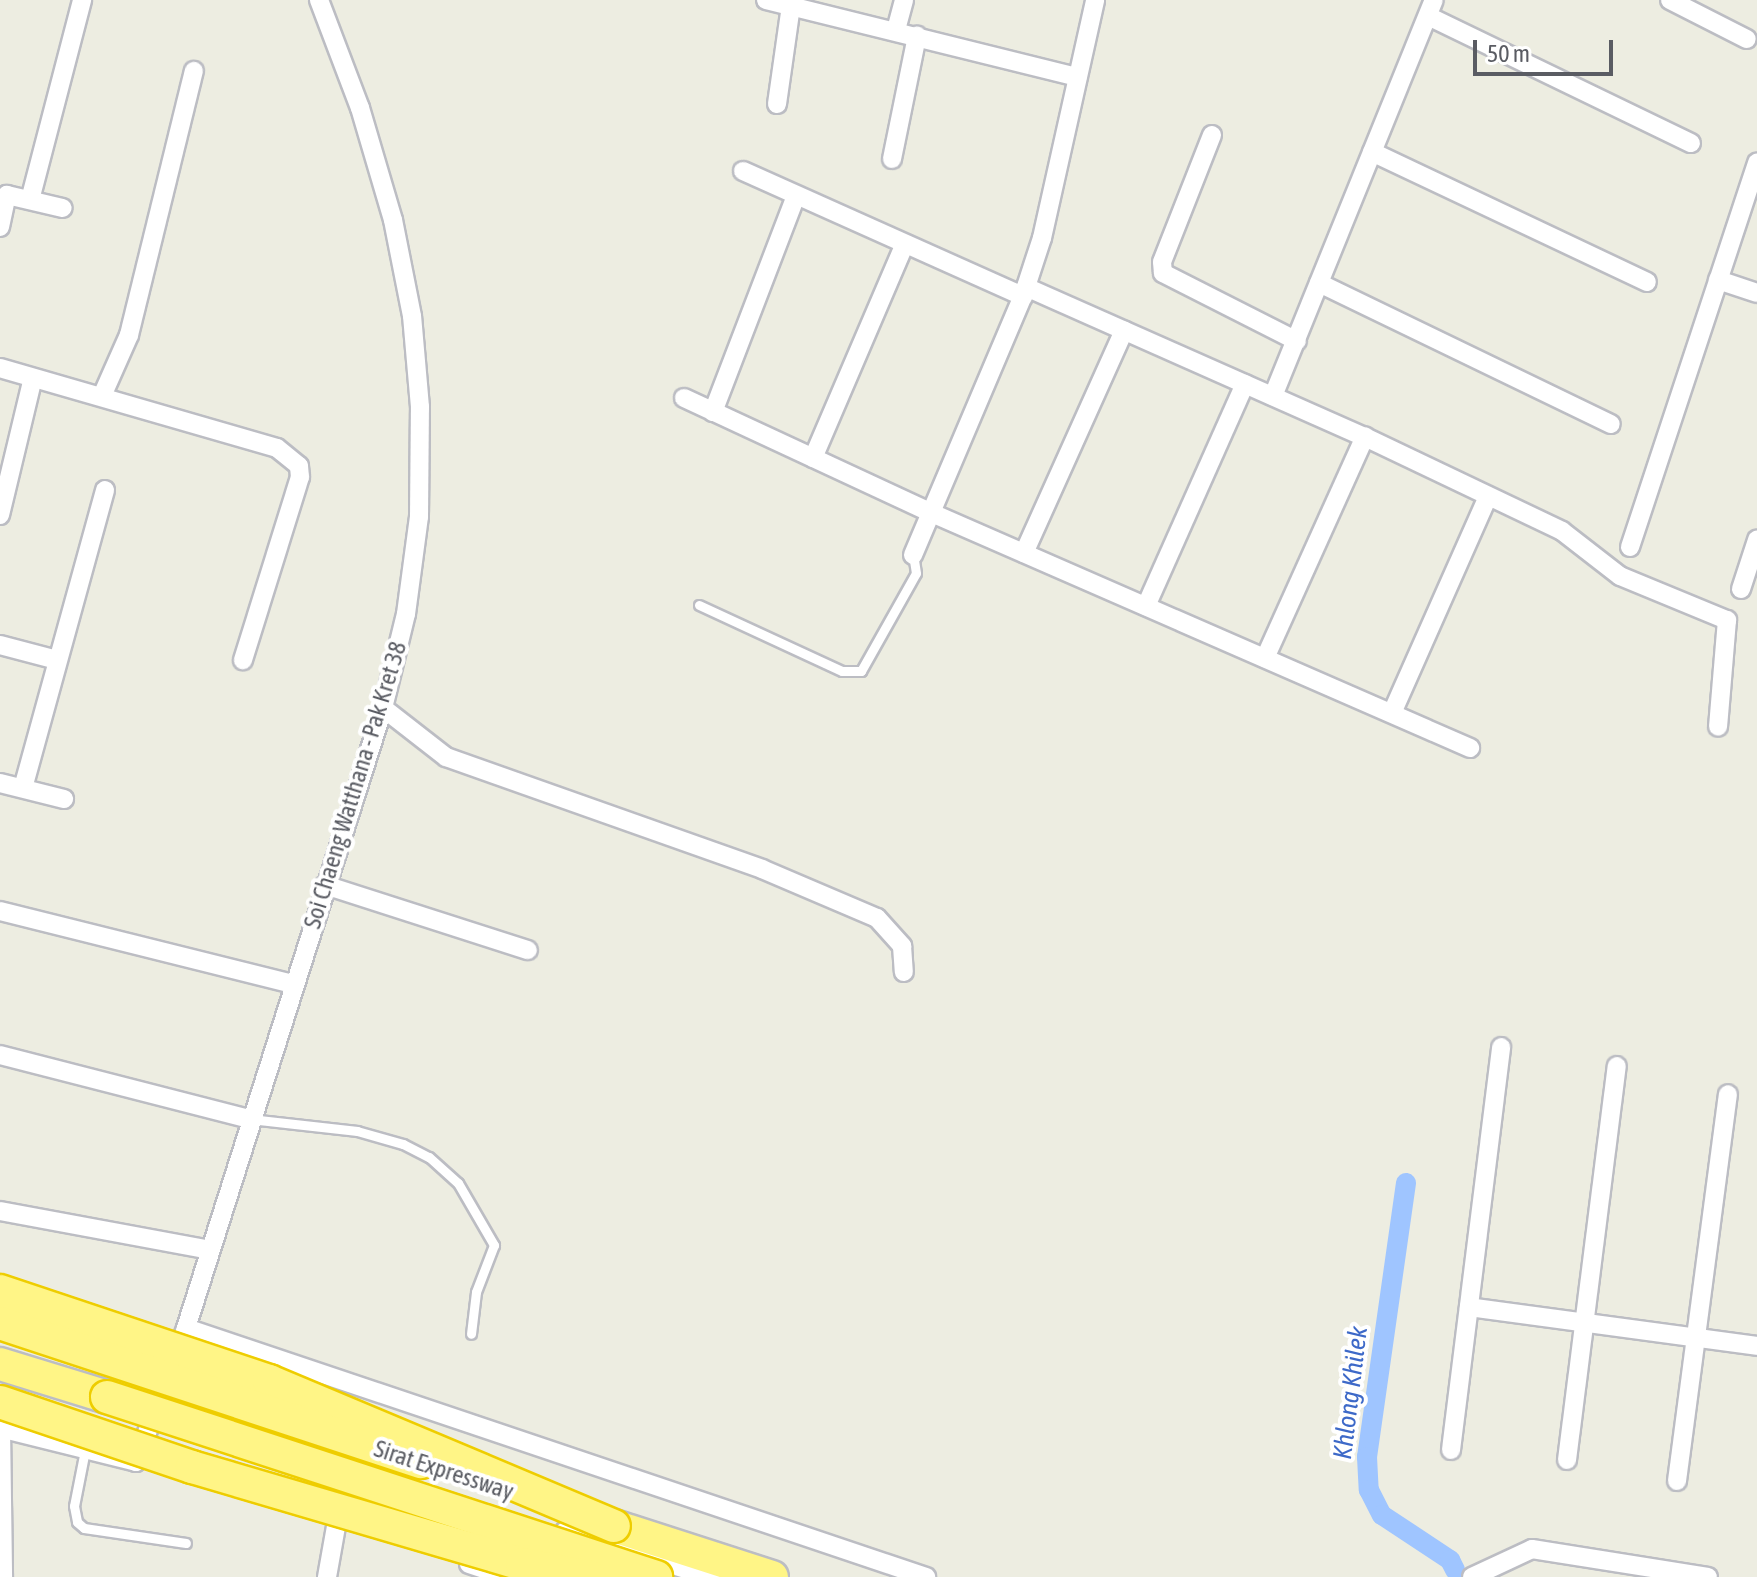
<!DOCTYPE html>
<html>
<head>
<meta charset="utf-8">
<style>
  body { margin:0 }
  #map { position:relative; width:1757px; height:1577px; overflow:hidden; background:#edede1; font-family:"Asap Condensed",sans-serif }
  div>[style] { position:absolute }
  [style*='--x'] { left:calc(var(--x)*1px); top:calc(var(--y)*1px); width:calc(var(--w)*1px); rotate:calc(var(--a)*1deg) }
  .canal>* { height:20px; margin:-10px; padding:0 10px; transform-origin:10px; border-radius:10px; background:#9fc5ff }
  .roads { filter:drop-shadow(2px 0 #bcbdc3) drop-shadow(-2px 0 #bcbdc3) drop-shadow(0 2px #bcbdc3) drop-shadow(0 -2px #bcbdc3) }
  .lane>* { height:9px; margin:-4.5px; padding:0 4.5px; transform-origin:4.5px; border-radius:4.5px; background:#fff }
  .street>* { height:18px; margin:-9px; padding:0 9px; transform-origin:9px; border-radius:9px; background:#fff }
  .highway>* { height:32px; margin:-16px; padding:0 16px; transform-origin:16px; border-radius:16px; background:#fff586 }
  .bridges { filter:drop-shadow(2px 0 #eecd00) drop-shadow(-2px 0 #eecd00) drop-shadow(0 2px #eecd00) drop-shadow(0 -2px #eecd00) }
  .highway-bridge>* { height:32px; margin:-16px; padding:0 16px; transform-origin:16px; border-radius:16px; background:#fff586 }
  span { translate:-50% -50%; white-space:nowrap; text-align:center; line-height:1.15; -webkit-text-stroke:8px #fff; paint-order:stroke }
  .street-label { font-size:24px; color:#5a5c63 }
  .water-label { font-size:26px; color:#3d69c8; font-style:italic }
  .scale { position:absolute; left:1473px; top:40px; width:140px; height:36px; box-sizing:border-box; border:4px solid #5a5c63; border-top:0; padding-left:10px; font-size:24px; line-height:28px; white-space:nowrap; color:#5a5c63; -webkit-text-stroke:6px #fff; paint-order:stroke }
</style>
</head>
<body>
<div id="map">
  <div class="canal">
    <div style="--x:1406;--y:1183;--w:277;--a:98.1"></div>
    <div style="--x:1367;--y:1457;--w:33;--a:87"></div>
    <div style="--x:1369;--y:1490;--w:28;--a:63"></div>
    <div style="--x:1382;--y:1515;--w:82;--a:33.5"></div>
    <div style="--x:1450;--y:1560;--w:11;--a:63"></div>
  </div>
  <div class="roads">
    <div class="lane">
      <div style="--x:699;--y:605;--w:157;--a:24.8"></div>
      <div style="--x:842;--y:671;--w:19;--a:0"></div>
      <div style="--x:861;--y:671;--w:112;--a:-60.7"></div>
      <div style="--x:916;--y:573;--w:18;--a:-99"></div>
      <div style="--x:250;--y:1119;--w:108;--a:6.4"></div>
      <div style="--x:357;--y:1131;--w:48;--a:15.8"></div>
      <div style="--x:403;--y:1144;--w:29;--a:27"></div>
      <div style="--x:429;--y:1157;--w:39;--a:42"></div>
      <div style="--x:458;--y:1183;--w:72;--a:59.9"></div>
      <div style="--x:494;--y:1245;--w:50;--a:111"></div>
      <div style="--x:476;--y:1292;--w:42;--a:96.8"></div>
      <div style="--x:85;--y:1450;--w:57;--a:101.1"></div>
      <div style="--x:74;--y:1506;--w:16;--a:79"></div>
      <div style="--x:77;--y:1522;--w:9;--a:41"></div>
      <div style="--x:84;--y:1528;--w:103;--a:8.4"></div>
    </div>
    <div class="street">
      <div style="--x:766;--y:0;--w:321;--a:13.9"></div>
      <div style="--x:1670;--y:0;--w:86;--a:26.9"></div>
      <div style="--x:1428;--y:16;--w:292;--a:25.8"></div>
      <div style="--x:896;--y:30;--w:31;--a:-75"></div>
      <div style="--x:777;--y:104;--w:99;--a:-81.9"></div>
      <div style="--x:1212;--y:135;--w:136;--a:111.5"></div>
      <div style="--x:1162;--y:262;--w:11;--a:85"></div>
      <div style="--x:1163;--y:273;--w:150;--a:26.9"></div>
      <div style="--x:1372;--y:152;--w:304;--a:25.3"></div>
      <div style="--x:892;--y:159;--w:126;--a:-78.5"></div>
      <div style="--x:743;--y:171;--w:307;--a:24.1"></div>
      <div style="--x:30;--y:200;--w:207;--a:-75.4"></div>
      <div style="--x:0;--y:227;--w:33;--a:-78"></div>
      <div style="--x:7;--y:195;--w:57;--a:13.1"></div>
      <div style="--x:1718;--y:280;--w:41;--a:18.4"></div>
      <div style="--x:1319;--y:283;--w:324;--a:25.8"></div>
      <div style="--x:1026;--y:287;--w:371;--a:23.9"></div>
      <div style="--x:1365;--y:437;--w:218;--a:25.5"></div>
      <div style="--x:1562;--y:531;--w:73;--a:37.8"></div>
      <div style="--x:1620;--y:576;--w:116;--a:22.4"></div>
      <div style="--x:1727;--y:620;--w:107;--a:94.8"></div>
      <div style="--x:0;--y:368;--w:288;--a:16.1"></div>
      <div style="--x:277;--y:448;--w:28;--a:39"></div>
      <div style="--x:299;--y:466;--w:11;--a:85"></div>
      <div style="--x:300;--y:477;--w:192;--a:107.3"></div>
      <div style="--x:102;--y:396;--w:67;--a:-66.1"></div>
      <div style="--x:129;--y:335;--w:272;--a:-76.2"></div>
      <div style="--x:1273;--y:396;--w:427;--a:-67.9"></div>
      <div style="--x:684;--y:398;--w:276;--a:24.9"></div>
      <div style="--x:934;--y:514;--w:585;--a:23.58"></div>
      <div style="--x:713;--y:412;--w:231;--a:-69"></div>
      <div style="--x:813;--y:458;--w:231;--a:-66.8"></div>
      <div style="--x:0;--y:515;--w:141;--a:-76.5"></div>
      <div style="--x:1630;--y:547;--w:405;--a:-71.7"></div>
      <div style="--x:1024;--y:553;--w:244;--a:-65.8"></div>
      <div style="--x:913;--y:555;--w:281;--a:-67"></div>
      <div style="--x:1023;--y:296;--w:61;--a:-71.9"></div>
      <div style="--x:1042;--y:238;--w:244;--a:-77.4"></div>
      <div style="--x:1741;--y:589;--w:52;--a:-71.9"></div>
      <div style="--x:1146;--y:606;--w:243;--a:-66"></div>
      <div style="--x:0;--y:645;--w:59;--a:14.7"></div>
      <div style="--x:1265;--y:658;--w:243;--a:-65.7"></div>
      <div style="--x:383;--y:708;--w:80;--a:37.9"></div>
      <div style="--x:446;--y:757;--w:335;--a:19.5"></div>
      <div style="--x:762;--y:869;--w:125;--a:23.1"></div>
      <div style="--x:877;--y:918;--w:38;--a:48"></div>
      <div style="--x:902;--y:946;--w:26;--a:86"></div>
      <div style="--x:1392;--y:713;--w:237;--a:-66.1"></div>
      <div style="--x:0;--y:783;--w:66;--a:14"></div>
      <div style="--x:23;--y:788;--w:309;--a:-74.6"></div>
      <div style="--x:325;--y:885;--w:213;--a:17.8"></div>
      <div style="--x:0;--y:911;--w:301;--a:14"></div>
      <div style="--x:0;--y:1055;--w:258;--a:14.4"></div>
      <div style="--x:0;--y:1211;--w:214;--a:10.5"></div>
      <div style="--x:1469;--y:1307;--w:291;--a:7.7"></div>
      <div style="--x:186;--y:1328;--w:781;--a:18.6"></div>
      <div style="--x:0;--y:1428;--w:140;--a:14"></div>
      <div style="--x:136;--y:1462;--w:143;--a:-69.5"></div>
      <div style="--x:186;--y:1328;--w:651;--a:-72.37"></div>
      <div style="--x:383;--y:708;--w:97;--a:-76.3"></div>
      <div style="--x:406;--y:614;--w:98;--a:-82.4"></div>
      <div style="--x:419;--y:517;--w:110;--a:-89.5"></div>
      <div style="--x:420;--y:407;--w:91;--a:-95"></div>
      <div style="--x:412;--y:316;--w:98;--a:-101.2"></div>
      <div style="--x:393;--y:220;--w:117;--a:-106.4"></div>
      <div style="--x:360;--y:108;--w:116;--a:-110.8"></div>
      <div style="--x:1;--y:1428;--w:149;--a:89.2"></div>
      <div style="--x:1451;--y:1450;--w:406;--a:-82.9"></div>
      <div style="--x:1567;--y:1460;--w:397;--a:-82.8"></div>
      <div style="--x:1677;--y:1481;--w:390;--a:-82.5"></div>
      <div style="--x:565;--y:1531;--w:153;--a:17.5"></div>
      <div style="--x:469;--y:1564;--w:41;--a:18.4"></div>
      <div style="--x:327;--y:1577;--w:57;--a:-79.9"></div>
      <div style="--x:337;--y:1521;--w:16;--a:-104"></div>
      <div style="--x:1472;--y:1577;--w:66;--a:-25"></div>
      <div style="--x:1532;--y:1549;--w:178;--a:9"></div>
    </div>
    <div class="highway">
      <div style="--x:0;--y:1364;--w:112;--a:17.1"></div>
      <div style="--x:614;--y:1526;--w:166;--a:17.9"></div>
    </div>
  </div>
  <div class="bridges">
    <div class="highway-bridge">
      <div style="--x:0;--y:1291;--w:284;--a:18.5"></div>
      <div style="--x:269;--y:1381;--w:374;--a:22.8"></div>
      <div style="--x:0;--y:1323;--w:443;--a:18.3"></div>
      <div style="--x:107;--y:1397;--w:578;--a:18.15"></div>
      <div style="--x:0;--y:1402;--w:203;--a:18.7"></div>
      <div style="--x:192;--y:1467;--w:344;--a:16.4"></div>
      <div style="--x:522;--y:1564;--w:69;--a:10.8"></div>
    </div>
  </div>
  <div class="street-label">
    <span style="left:355px;top:785px;rotate:-73deg">Soi Chaeng Watthana - Pak Kret 38</span>
    <span style="left:444px;top:1470px;rotate:18deg">Sirat Expressway</span>
  </div>
  <div class="water-label">
    <span style="left:1351px;top:1393px;rotate:-83deg">Khlong Khilek</span>
  </div>
  <div class="scale">50 m</div>
</div>
</body>
</html>
